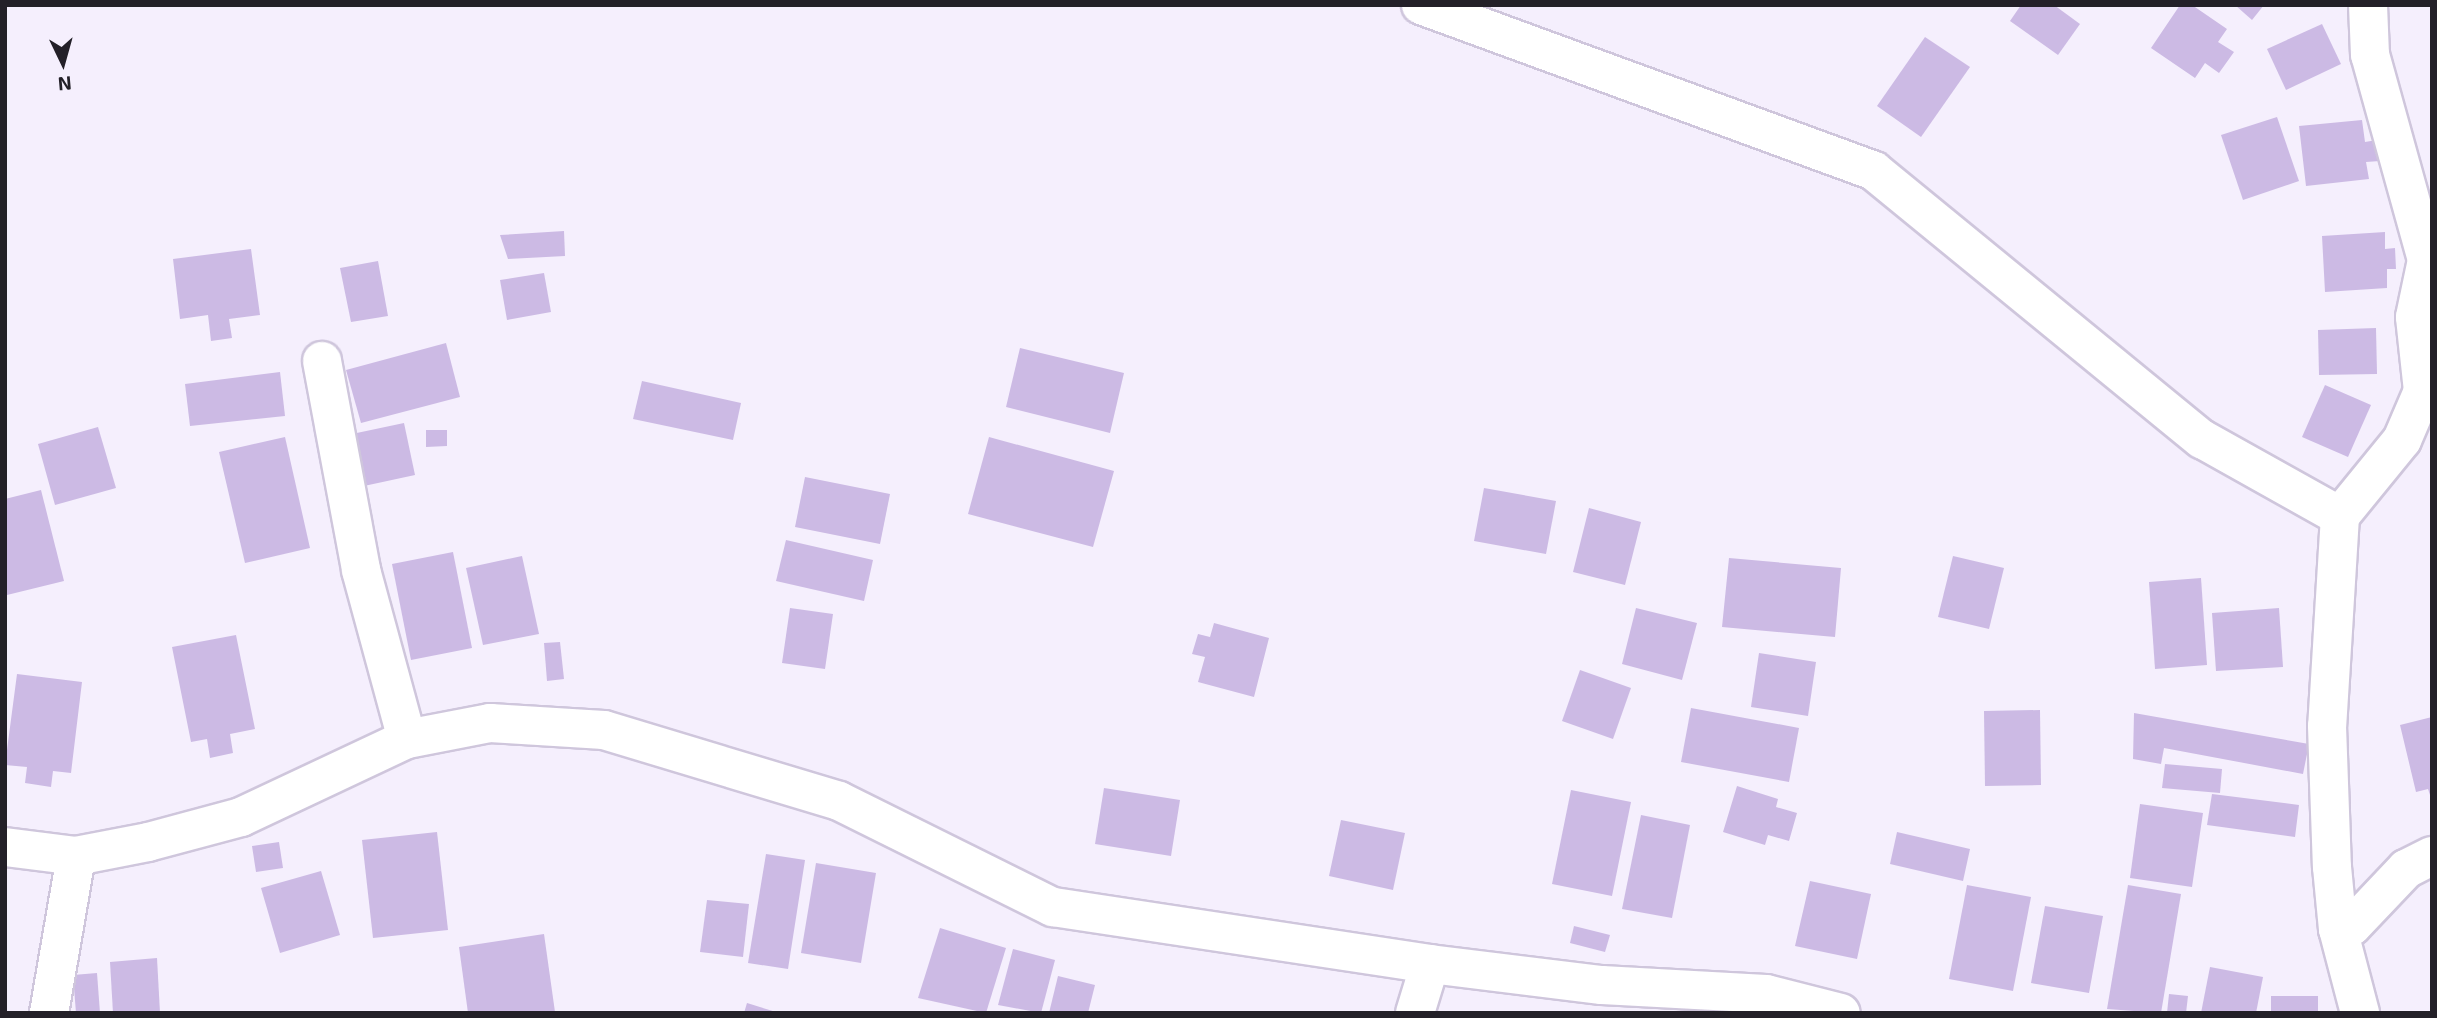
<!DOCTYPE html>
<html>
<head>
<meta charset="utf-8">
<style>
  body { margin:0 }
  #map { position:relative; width:2437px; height:1018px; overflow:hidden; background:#f5effd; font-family:"Exo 2",sans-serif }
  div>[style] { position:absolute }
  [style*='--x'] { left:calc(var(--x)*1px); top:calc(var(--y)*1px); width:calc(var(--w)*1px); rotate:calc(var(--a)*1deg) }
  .building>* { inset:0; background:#ccbae4 }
  .roads { filter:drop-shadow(2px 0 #cfc6dc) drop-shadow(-2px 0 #cfc6dc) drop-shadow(0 2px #cfc6dc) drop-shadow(0 -2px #cfc6dc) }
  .minor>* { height:38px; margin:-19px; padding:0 19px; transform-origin:19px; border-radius:19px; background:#fff }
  span { translate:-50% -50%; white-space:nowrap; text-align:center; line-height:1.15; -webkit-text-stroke:6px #f5effd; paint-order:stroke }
  .frame { position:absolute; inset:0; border:7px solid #232028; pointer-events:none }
  .north { position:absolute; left:28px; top:28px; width:70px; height:70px; -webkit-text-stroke:5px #f5effd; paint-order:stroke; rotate:175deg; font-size:19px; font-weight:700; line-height:28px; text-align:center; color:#232028 }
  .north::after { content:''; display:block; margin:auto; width:24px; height:32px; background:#232028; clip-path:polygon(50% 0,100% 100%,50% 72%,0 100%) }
</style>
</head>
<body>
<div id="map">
  <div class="building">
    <div style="clip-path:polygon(2021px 5px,2054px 5px,2080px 24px,2058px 55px,2010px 21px)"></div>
    <div style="clip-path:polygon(2180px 5px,2192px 5px,2227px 29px,2218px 42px,2234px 52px,2219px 73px,2205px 63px,2195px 78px,2151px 48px)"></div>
    <div style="clip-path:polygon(2235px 5px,2264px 5px,2252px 20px)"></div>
    <div style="clip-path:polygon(2322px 24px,2341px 64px,2286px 90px,2267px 49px)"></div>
    <div style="clip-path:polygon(1925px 37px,1970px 67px,1921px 137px,1877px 106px)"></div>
    <div style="clip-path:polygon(2277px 117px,2299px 181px,2243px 200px,2221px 135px)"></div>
    <div style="clip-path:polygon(2362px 120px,2365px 142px,2377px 140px,2380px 161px,2366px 162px,2369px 179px,2306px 186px,2299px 126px)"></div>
    <div style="clip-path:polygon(564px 231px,565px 256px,508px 259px,500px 235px)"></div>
    <div style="clip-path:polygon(2385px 232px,2385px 249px,2395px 248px,2396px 269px,2387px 269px,2387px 288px,2325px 292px,2322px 236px)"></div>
    <div style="clip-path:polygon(251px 249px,260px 315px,229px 319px,232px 338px,211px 341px,208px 315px,180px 319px,173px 259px)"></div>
    <div style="clip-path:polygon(378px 261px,388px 316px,351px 322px,340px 268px)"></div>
    <div style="clip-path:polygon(544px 273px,551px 312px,507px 320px,500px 280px)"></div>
    <div style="clip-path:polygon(2376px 328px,2377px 374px,2319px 375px,2318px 330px)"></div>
    <div style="clip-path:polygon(446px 343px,460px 397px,361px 423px,346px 370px)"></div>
    <div style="clip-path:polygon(1020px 348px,1124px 373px,1110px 433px,1006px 407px)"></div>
    <div style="clip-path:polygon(280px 372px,285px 416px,190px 426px,185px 384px)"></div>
    <div style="clip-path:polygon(642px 381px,741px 403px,733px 440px,633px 419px)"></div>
    <div style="clip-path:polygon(2325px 385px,2371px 405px,2348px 457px,2302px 437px)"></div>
    <div style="clip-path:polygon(404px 423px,415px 475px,364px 486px,352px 434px)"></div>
    <div style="clip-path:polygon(98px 427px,116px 488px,55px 505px,38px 444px)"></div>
    <div style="clip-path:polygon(426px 430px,447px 430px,447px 446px,426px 447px)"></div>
    <div style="clip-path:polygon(285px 437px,310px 548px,245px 563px,219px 452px)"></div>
    <div style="clip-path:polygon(989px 437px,1114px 471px,1093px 547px,968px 514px)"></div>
    <div style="clip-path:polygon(805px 477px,890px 494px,880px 544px,795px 527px)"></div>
    <div style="clip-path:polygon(1484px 488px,1556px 501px,1546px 554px,1474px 541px)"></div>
    <div style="clip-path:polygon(41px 490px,64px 581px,7px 595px,5px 499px)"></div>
    <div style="clip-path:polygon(1589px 508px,1641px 522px,1625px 585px,1573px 572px)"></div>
    <div style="clip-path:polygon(786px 540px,873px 560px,864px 601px,776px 581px)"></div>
    <div style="clip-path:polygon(453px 552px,472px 648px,411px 660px,392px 564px)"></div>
    <div style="clip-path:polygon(522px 556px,539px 634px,483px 645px,466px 568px)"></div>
    <div style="clip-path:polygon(1953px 556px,2004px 568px,1989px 629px,1938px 617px)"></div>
    <div style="clip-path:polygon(1729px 558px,1841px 568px,1835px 637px,1722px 627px)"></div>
    <div style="clip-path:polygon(2201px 578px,2207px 665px,2155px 669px,2149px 582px)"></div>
    <div style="clip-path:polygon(790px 608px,833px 614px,825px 669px,782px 663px)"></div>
    <div style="clip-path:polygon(1636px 608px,1697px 623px,1682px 680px,1622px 664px)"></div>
    <div style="clip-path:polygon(2279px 608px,2283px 667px,2216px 671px,2212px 613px)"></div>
    <div style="clip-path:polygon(1214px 623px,1269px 638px,1254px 697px,1198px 682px,1205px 657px,1192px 654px,1198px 634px,1210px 637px)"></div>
    <div style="clip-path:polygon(236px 635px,255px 729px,230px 734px,233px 753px,210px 758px,207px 739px,191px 742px,172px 647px)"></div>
    <div style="clip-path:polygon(560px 642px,564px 679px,547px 681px,544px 643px)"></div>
    <div style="clip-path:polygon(1759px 653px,1816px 662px,1808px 716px,1751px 707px)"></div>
    <div style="clip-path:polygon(1580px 670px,1631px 688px,1613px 739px,1562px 721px)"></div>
    <div style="clip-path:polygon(17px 674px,82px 682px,71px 773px,53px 771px,51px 787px,25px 783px,27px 767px,5px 765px)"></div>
    <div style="clip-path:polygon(1691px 708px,1799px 728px,1789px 782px,1681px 762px)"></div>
    <div style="clip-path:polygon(2040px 710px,2041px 785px,1985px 786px,1984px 711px)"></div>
    <div style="clip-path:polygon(2134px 713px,2309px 744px,2303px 774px,2164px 748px,2161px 764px,2133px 759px)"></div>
    <div style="clip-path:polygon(2432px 717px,2432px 798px,2431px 798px,2428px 789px,2416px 792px,2400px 725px)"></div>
    <div style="clip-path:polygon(2165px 764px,2222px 769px,2220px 793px,2162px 788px)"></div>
    <div style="clip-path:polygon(1737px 786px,1778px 799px,1776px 807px,1797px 813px,1789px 841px,1768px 835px,1765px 845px,1723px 832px)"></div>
    <div style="clip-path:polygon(1104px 788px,1180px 800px,1171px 856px,1095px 844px)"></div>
    <div style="clip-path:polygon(1571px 790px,1631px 802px,1612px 896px,1552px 884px)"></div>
    <div style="clip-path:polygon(2212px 794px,2299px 805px,2295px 837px,2207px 825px)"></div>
    <div style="clip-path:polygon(2140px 804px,2203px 813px,2192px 887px,2130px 878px)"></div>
    <div style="clip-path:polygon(1641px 815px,1690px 825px,1672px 918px,1622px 909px)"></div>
    <div style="clip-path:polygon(1341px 820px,1405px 833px,1393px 890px,1329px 876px)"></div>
    <div style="clip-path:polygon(437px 832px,448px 930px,373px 938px,362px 840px)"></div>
    <div style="clip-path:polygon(1897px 832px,1970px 849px,1963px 881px,1890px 864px)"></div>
    <div style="clip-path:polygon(279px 842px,283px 868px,256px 872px,252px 846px)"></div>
    <div style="clip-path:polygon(766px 854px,805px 860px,788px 969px,748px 963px)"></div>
    <div style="clip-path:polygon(816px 863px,876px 873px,861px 963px,801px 953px)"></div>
    <div style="clip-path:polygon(321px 871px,340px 935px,280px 953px,261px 888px)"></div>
    <div style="clip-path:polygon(1810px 881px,1871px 894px,1857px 959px,1795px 946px)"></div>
    <div style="clip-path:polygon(1967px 885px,2031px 897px,2013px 991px,1949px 979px)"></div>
    <div style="clip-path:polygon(2128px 885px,2181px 894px,2161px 1013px,2107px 1009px)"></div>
    <div style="clip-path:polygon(707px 900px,749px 904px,743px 957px,700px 952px)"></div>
    <div style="clip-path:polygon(2045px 906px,2103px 916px,2089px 993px,2031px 983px)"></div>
    <div style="clip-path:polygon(1574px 926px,1610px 935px,1605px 952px,1570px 943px)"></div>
    <div style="clip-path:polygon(940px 928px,1006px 948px,986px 1013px,918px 998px)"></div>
    <div style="clip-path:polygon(544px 934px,555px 1012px,468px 1013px,459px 947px)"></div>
    <div style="clip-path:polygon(1013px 949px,1055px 960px,1041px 1013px,998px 1005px)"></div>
    <div style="clip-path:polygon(157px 958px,160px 1013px,113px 1013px,110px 962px)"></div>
    <div style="clip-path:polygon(2210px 967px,2263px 977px,2256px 1013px,2201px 1013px)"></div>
    <div style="clip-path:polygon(97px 973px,100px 1013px,76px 1013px,73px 975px)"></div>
    <div style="clip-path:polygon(1058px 976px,1095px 985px,1088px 1013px,1049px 1013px)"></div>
    <div style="clip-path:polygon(2169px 994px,2188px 996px,2186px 1013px,2167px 1013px)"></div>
    <div style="clip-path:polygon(2271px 996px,2318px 996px,2318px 1013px,2271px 1013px)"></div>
    <div style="clip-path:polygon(747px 1003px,776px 1012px,776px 1013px,744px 1013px)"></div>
  </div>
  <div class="roads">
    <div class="minor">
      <div style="--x:1421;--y:5;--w:482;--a:20.1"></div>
      <div style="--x:1874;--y:171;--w:424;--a:39.3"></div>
      <div style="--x:2202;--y:439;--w:158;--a:29.2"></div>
      <div style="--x:2340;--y:516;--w:98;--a:-50.8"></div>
      <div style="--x:2402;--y:440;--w:53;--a:-66.8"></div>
      <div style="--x:2423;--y:391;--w:74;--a:-96.2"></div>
      <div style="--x:2415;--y:317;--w:58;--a:-78.1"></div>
      <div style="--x:2427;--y:260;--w:213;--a:-105.5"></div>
      <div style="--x:2370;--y:55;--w:50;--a:-92.3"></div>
      <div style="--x:322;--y:361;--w:213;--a:79.4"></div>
      <div style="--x:361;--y:570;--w:175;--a:74.8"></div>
      <div style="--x:2340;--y:516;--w:210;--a:93.5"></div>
      <div style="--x:2327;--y:726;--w:141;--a:88"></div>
      <div style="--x:2332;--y:867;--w:62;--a:84.5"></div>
      <div style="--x:2338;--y:929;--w:87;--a:75.3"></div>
      <div style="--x:5;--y:847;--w:72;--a:7.2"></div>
      <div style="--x:76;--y:856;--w:73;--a:-11"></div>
      <div style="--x:148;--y:842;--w:96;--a:-15"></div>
      <div style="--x:241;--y:817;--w:183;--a:-25.2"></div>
      <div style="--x:407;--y:739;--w:85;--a:-10.9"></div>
      <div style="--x:490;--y:723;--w:114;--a:3.5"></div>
      <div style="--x:604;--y:730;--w:245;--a:16.8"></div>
      <div style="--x:839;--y:801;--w:239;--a:26.4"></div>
      <div style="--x:1053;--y:907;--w:381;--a:8.6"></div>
      <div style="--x:1430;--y:964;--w:173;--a:7"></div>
      <div style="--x:1602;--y:985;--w:164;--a:3.1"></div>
      <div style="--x:1766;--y:994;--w:77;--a:14.2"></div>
      <div style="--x:2338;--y:929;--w:14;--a:-12"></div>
      <div style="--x:2352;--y:926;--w:79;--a:-46.5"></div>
      <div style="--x:2406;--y:869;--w:29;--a:-27"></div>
      <div style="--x:49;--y:1013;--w:159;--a:-80.2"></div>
      <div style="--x:1415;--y:1013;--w:51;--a:-73"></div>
    </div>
  </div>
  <div class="frame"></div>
  <div class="north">N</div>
</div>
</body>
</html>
